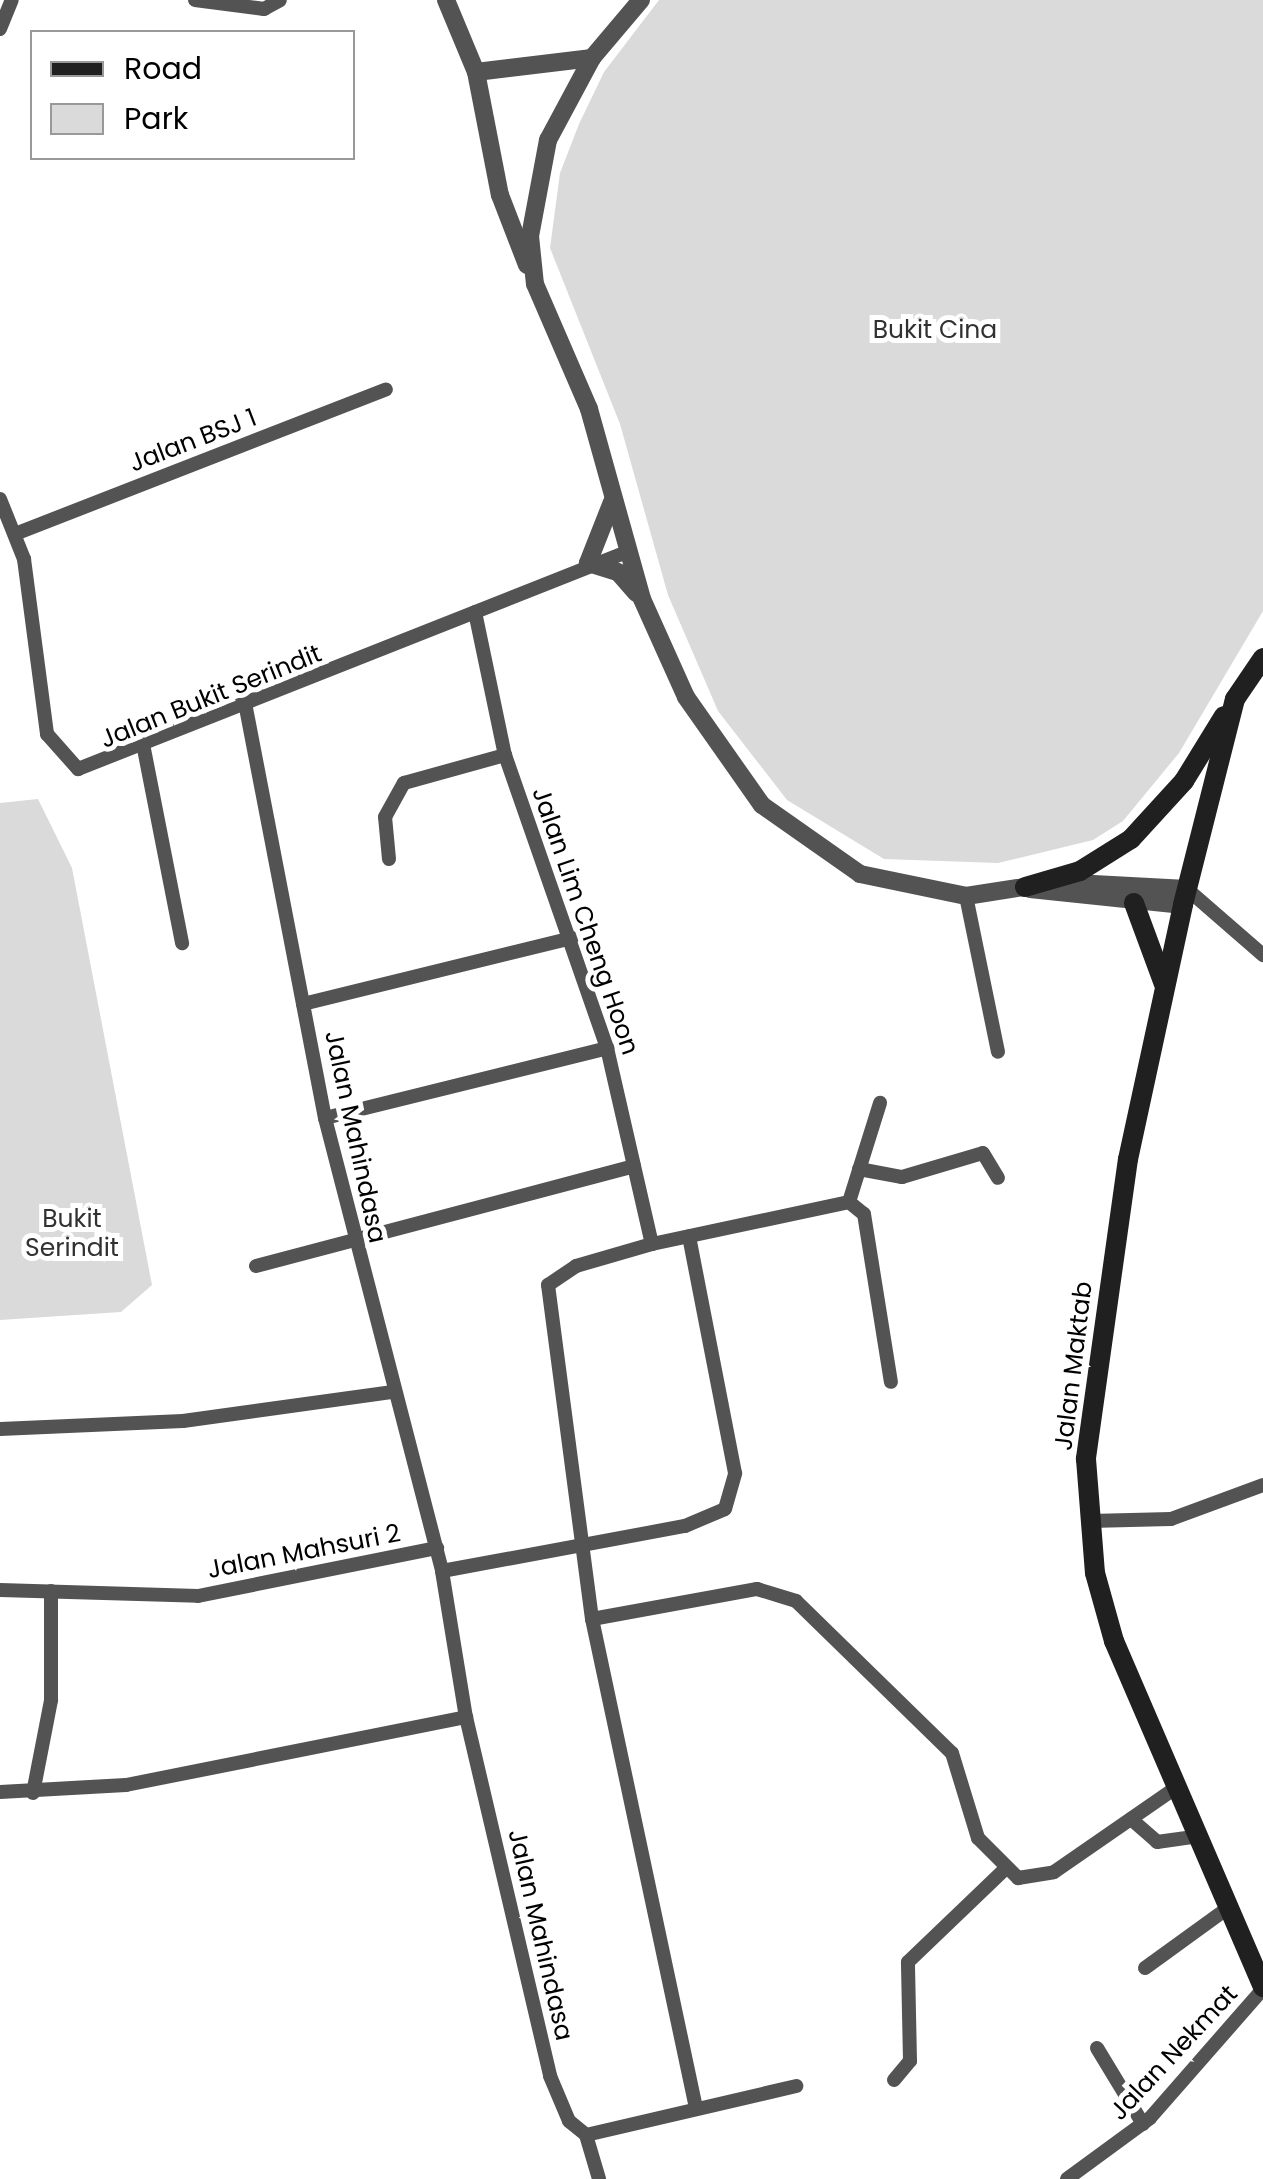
<!DOCTYPE html>
<html>
<head>
<meta charset="utf-8">
<style>
  body { margin:0 }
  #map { position:relative; width:1263px; height:2179px; overflow:hidden; background:#fff; font-family:Poppins,sans-serif }
  div>[style] { position:absolute }
  [style*='--x'] { left:calc(var(--x)*1px); top:calc(var(--y)*1px); width:calc(var(--w)*1px); rotate:calc(var(--a)*1deg) }
  .green>* { inset:0; background:#dadada }
  .minor>* { height:14px; margin:-7px; padding:0 7px; transform-origin:7px; border-radius:7px; background:#535353 }
  .tertiary>* { height:18px; margin:-9px; padding:0 9px; transform-origin:9px; border-radius:9px; background:#535353 }
  .secondary>* { height:20px; margin:-10px; padding:0 10px; transform-origin:10px; border-radius:10px; background:#202020 }
  span { translate:-50% -50%; white-space:nowrap; text-align:center; line-height:1.15; -webkit-text-stroke:10px #fff; paint-order:stroke }
  .park-label { font-size:25px; color:#313131 }
  .street-label { font-size:25px; color:#000 }
  .legend { position:absolute; left:30px; top:30px; width:325px; height:130px; box-sizing:border-box; background:#fff; border:2px solid #999; margin:0; padding:12px 18px; list-style:none; font-size:30px; color:#000 }
  .legend li { display:flex; align-items:center; gap:20px; height:50px }
  .legend b { width:50px; border:2px solid #999 }
</style>
</head>
<body>
<div id="map">
  <div class="green">
    <div style="clip-path:polygon(659px 0,1263px 0,1263px 611px,1179px 753px,1123px 821px,1093px 840px,998px 863px,884px 859px,787px 800px,718px 711px,668px 595px,620px 424px,550px 248px,560px 173px,579px 124px,604px 72px)"></div>
    <div style="clip-path:polygon(38px 799px,72px 868px,152px 1285px,121px 1312px,0 1320px,0 803px)"></div>
  </div>
  <div class="minor">
    <div style="--x:195;--y:0;--w:70;--a:7.4"></div>
    <div style="--x:264;--y:9;--w:18;--a:-29"></div>
    <div style="--x:0;--y:29;--w:31;--a:-68"></div>
    <div style="--x:0;--y:499;--w:65;--a:68.2"></div>
    <div style="--x:24;--y:559;--w:177;--a:82.5"></div>
    <div style="--x:47;--y:734;--w:47;--a:48.5"></div>
    <div style="--x:78;--y:769;--w:590;--a:-21.57"></div>
    <div style="--x:15;--y:534;--w:398;--a:-21.3"></div>
    <div style="--x:475;--y:612;--w:146;--a:78.2"></div>
    <div style="--x:505;--y:755;--w:310;--a:70.8"></div>
    <div style="--x:607;--y:1048;--w:201;--a:77.1"></div>
    <div style="--x:246;--y:708;--w:418;--a:79.1"></div>
    <div style="--x:325;--y:1118;--w:468;--a:75.5"></div>
    <div style="--x:442;--y:1571;--w:148;--a:80.7"></div>
    <div style="--x:466;--y:1717;--w:369;--a:76.8"></div>
    <div style="--x:550;--y:2076;--w:49;--a:67.1"></div>
    <div style="--x:569;--y:2121;--w:22;--a:39"></div>
    <div style="--x:586;--y:2135;--w:46;--a:73.5"></div>
    <div style="--x:144;--y:749;--w:198;--a:78.9"></div>
    <div style="--x:389;--y:859;--w:42;--a:-95.4"></div>
    <div style="--x:385;--y:817;--w:39;--a:-61"></div>
    <div style="--x:404;--y:783;--w:105;--a:-15.5"></div>
    <div style="--x:1187;--y:889;--w:101;--a:41"></div>
    <div style="--x:966;--y:896;--w:159;--a:78.4"></div>
    <div style="--x:303;--y:1004;--w:277;--a:-13.8"></div>
    <div style="--x:325;--y:1118;--w:291;--a:-13.9"></div>
    <div style="--x:859;--y:1169;--w:44;--a:10.5"></div>
    <div style="--x:902;--y:1177;--w:84;--a:-16.5"></div>
    <div style="--x:983;--y:1153;--w:29;--a:59"></div>
    <div style="--x:849;--y:1202;--w:104;--a:-72.6"></div>
    <div style="--x:256;--y:1266;--w:391;--a:-14.8"></div>
    <div style="--x:0;--y:1429;--w:183;--a:-2.5"></div>
    <div style="--x:183;--y:1421;--w:212;--a:-7.9"></div>
    <div style="--x:1090;--y:1521;--w:81;--a:-1.4"></div>
    <div style="--x:1171;--y:1519;--w:98;--a:-20.3"></div>
    <div style="--x:442;--y:1571;--w:247;--a:-10.5"></div>
    <div style="--x:685;--y:1526;--w:43;--a:-23"></div>
    <div style="--x:725;--y:1509;--w:37;--a:-74"></div>
    <div style="--x:735;--y:1473;--w:241;--a:-101"></div>
    <div style="--x:0;--y:1590;--w:198;--a:1.7"></div>
    <div style="--x:198;--y:1596;--w:244;--a:-11.4"></div>
    <div style="--x:592;--y:1619;--w:168;--a:-10.3"></div>
    <div style="--x:757;--y:1589;--w:41;--a:17.1"></div>
    <div style="--x:796;--y:1601;--w:218;--a:44.3"></div>
    <div style="--x:952;--y:1753;--w:89;--a:73"></div>
    <div style="--x:978;--y:1838;--w:57;--a:45"></div>
    <div style="--x:1018;--y:1878;--w:36;--a:-9"></div>
    <div style="--x:1054;--y:1872;--w:146;--a:-34.7"></div>
    <div style="--x:0;--y:1792;--w:126;--a:-3.2"></div>
    <div style="--x:126;--y:1785;--w:347;--a:-11.3"></div>
    <div style="--x:33;--y:1793;--w:95;--a:-79"></div>
    <div style="--x:51;--y:1700;--w:109;--a:-90"></div>
    <div style="--x:1131;--y:1819;--w:35;--a:41"></div>
    <div style="--x:1157;--y:1842;--w:37;--a:-8"></div>
    <div style="--x:1145;--y:1968;--w:102;--a:-35.9"></div>
    <div style="--x:1097;--y:2048;--w:89;--a:58.8"></div>
    <div style="--x:894;--y:2080;--w:25;--a:-50"></div>
    <div style="--x:910;--y:2061;--w:99;--a:-91.2"></div>
    <div style="--x:908;--y:1962;--w:133;--a:-43.8"></div>
    <div style="--x:696;--y:2108;--w:500;--a:-102"></div>
    <div style="--x:592;--y:1619;--w:337;--a:-97.5"></div>
    <div style="--x:548;--y:1285;--w:34;--a:-34"></div>
    <div style="--x:576;--y:1266;--w:79;--a:-16.1"></div>
    <div style="--x:652;--y:1244;--w:201;--a:-12"></div>
    <div style="--x:849;--y:1202;--w:19;--a:39"></div>
    <div style="--x:864;--y:1214;--w:170;--a:80.9"></div>
    <div style="--x:586;--y:2135;--w:216;--a:-13.1"></div>
    <div style="--x:1067;--y:2179;--w:103;--a:-36.3"></div>
    <div style="--x:1150;--y:2118;--w:171;--a:-48.8"></div>
  </div>
  <div class="tertiary">
    <div style="--x:446;--y:0;--w:78;--a:67.4"></div>
    <div style="--x:476;--y:72;--w:125;--a:79"></div>
    <div style="--x:500;--y:195;--w:75;--a:68.9"></div>
    <div style="--x:641;--y:0;--w:76;--a:130.2"></div>
    <div style="--x:592;--y:58;--w:93;--a:118.2"></div>
    <div style="--x:548;--y:140;--w:98;--a:100.6"></div>
    <div style="--x:530;--y:236;--w:48;--a:84.1"></div>
    <div style="--x:535;--y:284;--w:136;--a:66.6"></div>
    <div style="--x:589;--y:409;--w:197;--a:74.4"></div>
    <div style="--x:642;--y:599;--w:107;--a:65.8"></div>
    <div style="--x:686;--y:697;--w:132;--a:54.9"></div>
    <div style="--x:762;--y:805;--w:120;--a:35.1"></div>
    <div style="--x:860;--y:874;--w:108;--a:11.7"></div>
    <div style="--x:966;--y:896;--w:91;--a:-8.8"></div>
    <div style="--x:1056;--y:882;--w:131;--a:3.1"></div>
    <div style="--x:476;--y:72;--w:117;--a:-6.9"></div>
    <div style="--x:612;--y:502;--w:66;--a:111.5"></div>
    <div style="--x:588;--y:563;--w:31;--a:17"></div>
    <div style="--x:618;--y:572;--w:28;--a:49"></div>
    <div style="--x:1030;--y:889;--w:154;--a:6"></div>
  </div>
  <div class="secondary">
    <div style="--x:1263;--y:658;--w:50;--a:124.3"></div>
    <div style="--x:1235;--y:699;--w:212;--a:104.2"></div>
    <div style="--x:1183;--y:905;--w:260;--a:102.2"></div>
    <div style="--x:1128;--y:1159;--w:303;--a:98"></div>
    <div style="--x:1086;--y:1459;--w:114;--a:85.5"></div>
    <div style="--x:1095;--y:1573;--w:71;--a:74.4"></div>
    <div style="--x:1114;--y:1641;--w:377;--a:66.7"></div>
    <div style="--x:1025;--y:887;--w:57;--a:-16.2"></div>
    <div style="--x:1080;--y:871;--w:60;--a:-32.1"></div>
    <div style="--x:1131;--y:839;--w:79;--a:-47.6"></div>
    <div style="--x:1184;--y:781;--w:76;--a:-58.4"></div>
    <div style="--x:1134;--y:903;--w:86;--a:69.7"></div>
  </div>
  <div class="park-label">
    <span style="left:935px;top:330px">Bukit Cina</span>
    <span style="left:72px;top:1234px">Bukit<br>Serindit</span>
  </div>
  <div class="street-label">
    <span style="left:193px;top:441px;rotate:-21deg">Jalan BSJ 1</span>
    <span style="left:211px;top:697px;rotate:-22deg">Jalan Bukit Serindit</span>
    <span style="left:585px;top:921px;rotate:71deg">Jalan Lim Cheng Hoon</span>
    <span style="left:355px;top:1137px;rotate:78deg">Jalan Mahindasa</span>
    <span style="left:1074px;top:1366px;rotate:-83deg">Jalan Maktab</span>
    <span style="left:304px;top:1552px;rotate:-11deg">Jalan Mahsuri 2</span>
    <span style="left:540px;top:1935px;rotate:77deg">Jalan Mahindasa</span>
    <span style="left:1174px;top:2053px;rotate:-47deg">Jalan Nekmat</span>
  </div>
  <ul class="legend">
  <li><b style="height:12px;background:#202020"></b>Road</li>
  <li><b style="height:28px;background:#dadada"></b>Park</li>
  </ul>
</div>
</body>
</html>
